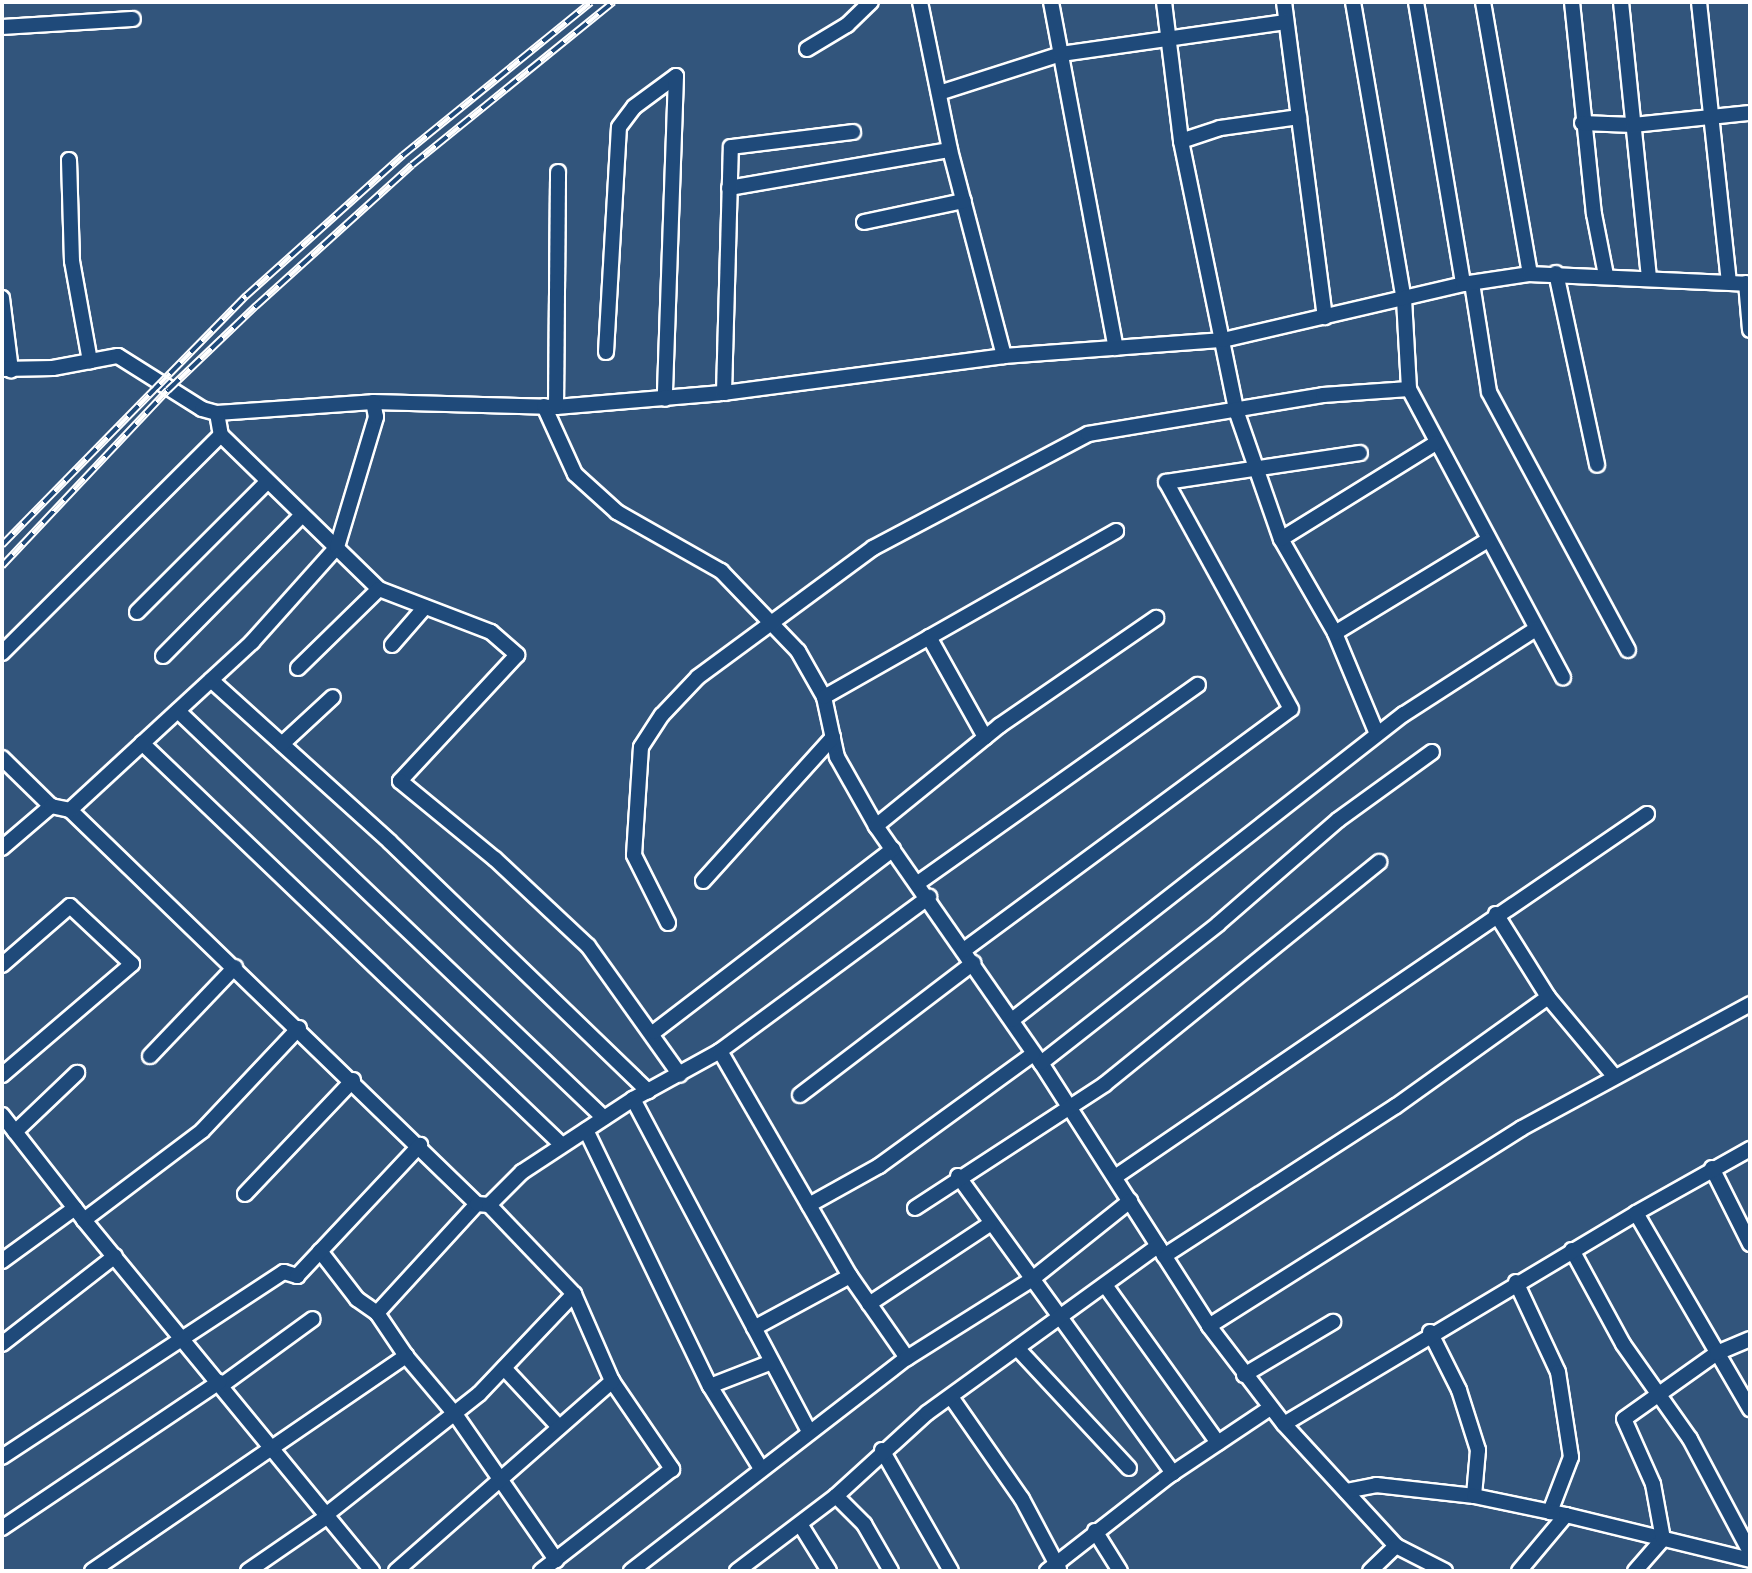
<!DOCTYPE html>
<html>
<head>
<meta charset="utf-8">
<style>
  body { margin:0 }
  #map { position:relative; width:1752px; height:1573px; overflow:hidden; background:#32557c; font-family:Pangolin,sans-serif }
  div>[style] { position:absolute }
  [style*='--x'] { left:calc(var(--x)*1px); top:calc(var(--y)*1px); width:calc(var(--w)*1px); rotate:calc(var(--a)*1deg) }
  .roads { filter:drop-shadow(2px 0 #fff) drop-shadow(-2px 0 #fff) drop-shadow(0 2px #fff) drop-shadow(0 -2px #fff) }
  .street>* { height:14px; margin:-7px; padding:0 7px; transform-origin:7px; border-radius:7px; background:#1f4a7a }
  .rail>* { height:8px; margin-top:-4px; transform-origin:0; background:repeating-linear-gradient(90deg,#1f4a7a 0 15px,#fff 0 30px); box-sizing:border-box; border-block:2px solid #fff }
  span { translate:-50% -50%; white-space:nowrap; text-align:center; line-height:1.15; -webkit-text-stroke:6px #1f4a7a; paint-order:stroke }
  .frame { position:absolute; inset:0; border:4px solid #fff; pointer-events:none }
</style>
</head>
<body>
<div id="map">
  <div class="roads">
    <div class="street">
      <div style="--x:920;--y:2;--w:151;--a:78.5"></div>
      <div style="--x:950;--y:150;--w:213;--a:75.3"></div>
      <div style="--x:1051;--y:2;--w:352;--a:79.4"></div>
      <div style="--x:1164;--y:2;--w:140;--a:83"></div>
      <div style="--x:1181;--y:141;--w:278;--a:78.4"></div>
      <div style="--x:1237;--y:413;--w:133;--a:70.8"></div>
      <div style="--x:1281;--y:539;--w:108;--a:60.1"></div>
      <div style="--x:1284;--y:2;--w:318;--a:82.6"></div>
      <div style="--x:1353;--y:2;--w:301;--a:80.3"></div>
      <div style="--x:1404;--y:299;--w:90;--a:86.8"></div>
      <div style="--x:1409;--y:389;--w:327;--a:61.9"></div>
      <div style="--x:1416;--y:2;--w:286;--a:80.5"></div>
      <div style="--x:1483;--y:2;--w:276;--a:80.2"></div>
      <div style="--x:1572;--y:2;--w:213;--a:84.1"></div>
      <div style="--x:1594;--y:214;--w:62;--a:78.9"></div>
      <div style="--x:1621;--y:2;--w:275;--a:84.2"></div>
      <div style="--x:1699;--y:2;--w:281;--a:83.9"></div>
      <div style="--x:2;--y:27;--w:131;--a:-3.5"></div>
      <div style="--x:807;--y:49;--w:47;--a:-31"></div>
      <div style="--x:847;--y:25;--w:33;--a:-44"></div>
      <div style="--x:939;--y:93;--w:128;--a:-17.7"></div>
      <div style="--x:1061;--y:54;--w:227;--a:-8.1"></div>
      <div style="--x:1582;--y:123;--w:51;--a:2.2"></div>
      <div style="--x:1633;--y:125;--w:118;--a:-5.9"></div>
      <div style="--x:1181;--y:141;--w:41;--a:-18.4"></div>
      <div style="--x:1220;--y:128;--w:80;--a:-7.9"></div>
      <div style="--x:69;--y:160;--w:101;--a:88.3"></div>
      <div style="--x:72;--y:261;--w:102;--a:79.8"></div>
      <div style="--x:729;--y:188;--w:224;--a:-9.8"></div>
      <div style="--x:864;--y:222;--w:102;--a:-11.9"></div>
      <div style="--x:1556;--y:273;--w:196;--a:77.9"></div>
      <div style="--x:1472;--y:283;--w:110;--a:81.1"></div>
      <div style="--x:1489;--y:392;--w:293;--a:61.7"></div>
      <div style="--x:1746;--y:283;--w:47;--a:85.1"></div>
      <div style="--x:2;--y:298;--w:73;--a:82.9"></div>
      <div style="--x:606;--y:352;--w:225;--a:-86.7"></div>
      <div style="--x:619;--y:127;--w:25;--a:-53"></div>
      <div style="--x:634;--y:107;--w:52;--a:-36.4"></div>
      <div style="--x:676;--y:76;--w:323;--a:92"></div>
      <div style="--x:2;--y:369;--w:51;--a:-1.1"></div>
      <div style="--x:53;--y:368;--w:66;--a:-10.5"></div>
      <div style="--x:118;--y:356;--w:99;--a:32.2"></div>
      <div style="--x:202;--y:409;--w:16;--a:15"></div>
      <div style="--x:217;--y:413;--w:156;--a:-4"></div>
      <div style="--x:373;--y:402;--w:183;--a:1.6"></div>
      <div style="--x:556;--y:407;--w:169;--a:-4.8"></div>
      <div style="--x:724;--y:393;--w:282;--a:-7.5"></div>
      <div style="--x:1004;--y:356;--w:220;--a:-4.2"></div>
      <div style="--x:1223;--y:340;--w:246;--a:-13.1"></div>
      <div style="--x:1463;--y:284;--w:68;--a:-8.5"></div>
      <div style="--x:1530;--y:274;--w:220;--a:2.6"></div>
      <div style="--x:724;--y:393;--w:246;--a:-88.4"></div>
      <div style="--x:731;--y:147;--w:123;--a:-7"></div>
      <div style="--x:544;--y:406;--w:75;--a:65.5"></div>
      <div style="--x:575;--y:474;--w:57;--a:42.1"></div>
      <div style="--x:617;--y:512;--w:120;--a:29.6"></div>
      <div style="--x:721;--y:571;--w:111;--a:46.1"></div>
      <div style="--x:798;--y:651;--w:53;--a:60.5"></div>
      <div style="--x:824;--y:697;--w:61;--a:77.8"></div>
      <div style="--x:837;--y:757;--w:79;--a:60.5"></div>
      <div style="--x:876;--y:826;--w:289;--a:55.2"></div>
      <div style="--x:1041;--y:1063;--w:312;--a:57.4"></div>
      <div style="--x:1209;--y:1326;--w:123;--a:52.6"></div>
      <div style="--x:1284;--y:1424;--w:166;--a:47.4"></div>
      <div style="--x:1396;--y:1546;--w:55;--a:27"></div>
      <div style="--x:556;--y:407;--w:235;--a:-89.5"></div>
      <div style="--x:217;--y:413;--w:22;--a:80"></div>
      <div style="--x:221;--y:435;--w:221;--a:44.3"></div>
      <div style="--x:379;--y:589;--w:120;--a:21"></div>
      <div style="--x:491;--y:632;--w:35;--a:41"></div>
      <div style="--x:517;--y:655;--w:172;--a:132.9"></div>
      <div style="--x:400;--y:781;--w:123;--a:39.4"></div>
      <div style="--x:495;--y:859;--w:127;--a:43.1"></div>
      <div style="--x:588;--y:946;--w:158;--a:54.5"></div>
      <div style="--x:1281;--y:539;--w:182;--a:-31.8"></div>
      <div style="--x:137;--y:612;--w:184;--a:-45"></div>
      <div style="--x:929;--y:637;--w:115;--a:60.8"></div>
      <div style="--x:392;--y:645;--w:50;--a:-49"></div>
      <div style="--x:2;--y:653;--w:309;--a:-44.9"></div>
      <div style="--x:163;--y:656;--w:197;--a:-45.4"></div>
      <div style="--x:298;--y:668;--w:113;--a:-44.3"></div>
      <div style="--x:211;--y:680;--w:241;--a:42.1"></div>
      <div style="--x:390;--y:842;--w:359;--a:44"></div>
      <div style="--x:824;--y:697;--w:336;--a:-29.6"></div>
      <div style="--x:178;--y:711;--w:589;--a:43.69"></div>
      <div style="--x:1377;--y:734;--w:109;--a:-112.6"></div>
      <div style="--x:1335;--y:633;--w:179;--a:-31.3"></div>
      <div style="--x:142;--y:743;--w:581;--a:43.75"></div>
      <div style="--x:282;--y:744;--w:69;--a:-42.7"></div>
      <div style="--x:2;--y:758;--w:69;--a:44.4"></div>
      <div style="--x:70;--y:810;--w:566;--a:44.07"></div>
      <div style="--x:876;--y:826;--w:159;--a:-39.1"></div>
      <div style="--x:999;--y:726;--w:191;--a:-34.5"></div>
      <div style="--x:2;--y:848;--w:65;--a:-40.6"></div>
      <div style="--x:51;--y:806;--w:19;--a:12"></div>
      <div style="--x:70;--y:810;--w:248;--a:-42.7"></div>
      <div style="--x:252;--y:642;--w:127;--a:-48.2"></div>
      <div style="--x:337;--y:547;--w:136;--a:-73.3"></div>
      <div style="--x:376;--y:417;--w:15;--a:-101"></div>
      <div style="--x:703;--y:881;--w:194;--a:-47.9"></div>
      <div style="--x:918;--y:883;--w:343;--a:-35.3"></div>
      <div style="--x:1496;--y:914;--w:98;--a:57.9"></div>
      <div style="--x:1548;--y:997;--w:103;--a:50.1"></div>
      <div style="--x:668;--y:923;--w:76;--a:-116.6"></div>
      <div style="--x:634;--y:855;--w:108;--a:-86.3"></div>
      <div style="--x:641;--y:747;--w:38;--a:-57"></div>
      <div style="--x:662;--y:715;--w:52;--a:-46.5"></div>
      <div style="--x:698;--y:677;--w:217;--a:-36.4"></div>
      <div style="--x:873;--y:548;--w:243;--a:-27.9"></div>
      <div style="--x:1088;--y:434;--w:238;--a:-9.4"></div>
      <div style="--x:1323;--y:395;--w:86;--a:-4"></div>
      <div style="--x:964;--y:950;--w:406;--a:-36.4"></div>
      <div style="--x:1291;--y:709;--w:259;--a:-118.8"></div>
      <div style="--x:1166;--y:482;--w:196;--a:-8.5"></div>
      <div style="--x:2;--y:965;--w:90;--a:-40.9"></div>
      <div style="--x:70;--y:906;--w:85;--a:43.1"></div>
      <div style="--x:132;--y:964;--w:171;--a:139.5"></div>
      <div style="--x:1012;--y:1020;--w:497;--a:-38"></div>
      <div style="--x:1404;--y:714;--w:157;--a:-32.8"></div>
      <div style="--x:299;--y:1028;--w:141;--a:133.3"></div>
      <div style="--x:202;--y:1131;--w:148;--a:143"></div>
      <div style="--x:84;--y:1220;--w:454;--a:50.6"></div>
      <div style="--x:654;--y:1032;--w:301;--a:-37.4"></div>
      <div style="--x:720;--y:1051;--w:260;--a:60"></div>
      <div style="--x:850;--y:1276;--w:100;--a:55.2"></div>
      <div style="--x:150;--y:1056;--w:123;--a:-46.3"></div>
      <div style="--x:1041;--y:1063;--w:225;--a:-38.1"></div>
      <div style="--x:1218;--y:924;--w:159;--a:-40.9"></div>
      <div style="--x:1338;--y:820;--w:116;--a:-35.9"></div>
      <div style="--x:800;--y:1095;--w:218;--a:-37.3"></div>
      <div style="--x:633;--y:1099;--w:376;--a:62.1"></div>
      <div style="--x:2;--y:1115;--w:133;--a:52"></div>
      <div style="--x:586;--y:1130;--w:284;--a:64.2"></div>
      <div style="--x:710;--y:1386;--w:95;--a:58.3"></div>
      <div style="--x:15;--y:1132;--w:86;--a:-43.6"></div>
      <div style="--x:1712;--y:1168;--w:85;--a:63.4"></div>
      <div style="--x:958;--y:1176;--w:367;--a:54.1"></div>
      <div style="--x:1115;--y:1177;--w:644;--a:-34.31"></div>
      <div style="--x:245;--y:1194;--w:157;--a:-46.5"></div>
      <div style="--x:489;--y:1205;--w:123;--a:46.3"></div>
      <div style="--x:574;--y:1294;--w:95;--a:66.4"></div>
      <div style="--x:612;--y:1381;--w:107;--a:55.7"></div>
      <div style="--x:672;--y:1469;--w:166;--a:142.1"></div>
      <div style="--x:809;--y:1205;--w:80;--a:-29.1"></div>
      <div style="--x:879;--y:1166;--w:190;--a:-36"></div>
      <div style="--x:915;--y:1208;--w:227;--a:-33.1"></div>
      <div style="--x:1105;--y:1084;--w:353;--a:-39"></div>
      <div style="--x:1636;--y:1213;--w:131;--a:-29.3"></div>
      <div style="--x:1572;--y:1250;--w:107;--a:61.5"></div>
      <div style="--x:1623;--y:1344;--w:116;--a:54.8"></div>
      <div style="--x:1690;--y:1439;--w:128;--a:62"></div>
      <div style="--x:320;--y:1251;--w:61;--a:52.4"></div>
      <div style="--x:357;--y:1299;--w:24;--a:35"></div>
      <div style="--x:1164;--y:1256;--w:276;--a:-32.9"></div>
      <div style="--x:1396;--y:1106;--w:187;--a:-35.6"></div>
      <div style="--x:2;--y:1261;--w:90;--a:-36"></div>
      <div style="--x:1516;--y:1282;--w:99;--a:65"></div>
      <div style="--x:1558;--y:1372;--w:86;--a:81.3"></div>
      <div style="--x:1571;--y:1457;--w:59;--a:110.9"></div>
      <div style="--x:1105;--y:1285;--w:194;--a:54.4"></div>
      <div style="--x:869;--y:1304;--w:145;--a:-33.5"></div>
      <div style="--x:1209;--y:1326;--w:370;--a:-32.3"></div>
      <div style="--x:1522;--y:1128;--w:260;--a:-28.5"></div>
      <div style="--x:754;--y:1328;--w:109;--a:-28.4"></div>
      <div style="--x:1430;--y:1332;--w:65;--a:63.4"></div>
      <div style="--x:1459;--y:1390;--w:63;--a:72.4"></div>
      <div style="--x:1478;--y:1450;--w:46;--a:95"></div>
      <div style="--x:2;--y:1344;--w:143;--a:-37.9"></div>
      <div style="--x:1017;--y:1348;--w:164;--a:47"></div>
      <div style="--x:406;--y:1356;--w:76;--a:49.8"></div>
      <div style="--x:455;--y:1414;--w:178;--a:55.3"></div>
      <div style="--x:504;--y:1368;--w:81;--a:47"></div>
      <div style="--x:1244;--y:1375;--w:104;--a:-30.8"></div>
      <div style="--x:222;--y:1385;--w:112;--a:-36"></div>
      <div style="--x:710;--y:1386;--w:66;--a:-21.2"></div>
      <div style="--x:951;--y:1397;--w:124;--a:55.2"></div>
      <div style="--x:1022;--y:1499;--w:79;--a:62.1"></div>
      <div style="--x:1284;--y:1424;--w:410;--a:-30.9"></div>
      <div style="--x:1636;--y:1213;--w:227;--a:59.8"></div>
      <div style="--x:882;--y:1450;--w:139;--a:60.3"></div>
      <div style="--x:2;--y:1457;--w:337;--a:-33.3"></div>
      <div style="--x:284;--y:1272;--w:14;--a:17"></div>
      <div style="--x:297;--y:1276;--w:180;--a:-46.8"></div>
      <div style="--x:1346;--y:1491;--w:31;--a:-11"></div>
      <div style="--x:1376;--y:1485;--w:99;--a:6.4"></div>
      <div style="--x:1474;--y:1496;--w:94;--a:11.7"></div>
      <div style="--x:1566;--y:1515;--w:73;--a:130"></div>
      <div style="--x:836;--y:1496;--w:40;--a:45"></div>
      <div style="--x:864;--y:1524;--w:54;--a:60.1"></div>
      <div style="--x:327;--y:1514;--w:194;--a:-38.3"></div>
      <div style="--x:479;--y:1394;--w:138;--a:-46.5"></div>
      <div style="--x:1566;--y:1515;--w:189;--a:13.7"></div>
      <div style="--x:800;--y:1524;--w:55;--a:58.3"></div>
      <div style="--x:2;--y:1528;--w:262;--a:-33.9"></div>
      <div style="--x:1095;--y:1531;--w:47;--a:58"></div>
      <div style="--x:92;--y:1571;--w:381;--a:-34.4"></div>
      <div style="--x:406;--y:1356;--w:52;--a:-124"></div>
      <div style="--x:377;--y:1313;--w:148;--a:-47.5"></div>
      <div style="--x:477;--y:1204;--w:12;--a:5"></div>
      <div style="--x:489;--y:1205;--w:47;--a:-45"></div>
      <div style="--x:522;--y:1172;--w:133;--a:-33.3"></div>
      <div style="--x:633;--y:1099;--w:99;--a:-28.9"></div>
      <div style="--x:720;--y:1051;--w:260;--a:-36.4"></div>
      <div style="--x:248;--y:1571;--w:97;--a:-34.5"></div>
      <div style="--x:396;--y:1571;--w:288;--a:-41.3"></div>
      <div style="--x:631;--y:1571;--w:349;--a:-37.7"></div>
      <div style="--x:907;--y:1358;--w:146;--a:-32.2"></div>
      <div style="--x:1031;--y:1280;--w:127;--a:-38.6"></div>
      <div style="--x:737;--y:1571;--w:124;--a:-37.1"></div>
      <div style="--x:836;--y:1496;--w:123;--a:-42.4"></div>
      <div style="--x:927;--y:1413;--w:285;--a:-35.9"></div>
      <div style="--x:1047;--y:1571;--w:156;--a:-38"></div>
      <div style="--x:1170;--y:1475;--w:120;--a:-33.8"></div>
      <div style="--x:1370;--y:1571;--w:36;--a:-44"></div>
      <div style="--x:1635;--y:1571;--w:43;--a:-48.8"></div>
      <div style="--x:1663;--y:1539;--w:56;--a:-100.3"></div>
      <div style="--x:1653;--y:1484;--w:71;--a:-114"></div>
      <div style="--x:1624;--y:1419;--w:114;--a:-35.4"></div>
      <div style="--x:1717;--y:1353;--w:36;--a:-23"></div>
    </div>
  </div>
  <div class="rail">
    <div style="--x:2;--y:545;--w:349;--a:-45.6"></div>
    <div style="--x:246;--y:296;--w:211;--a:-41.9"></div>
    <div style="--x:403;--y:155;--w:242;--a:-39.1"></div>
    <div style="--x:2;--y:566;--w:242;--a:-46.7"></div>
    <div style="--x:168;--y:390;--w:122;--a:-43.7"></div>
    <div style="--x:256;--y:306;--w:210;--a:-42.1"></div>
    <div style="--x:412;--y:165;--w:259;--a:-39"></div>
  </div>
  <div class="frame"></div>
</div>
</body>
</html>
